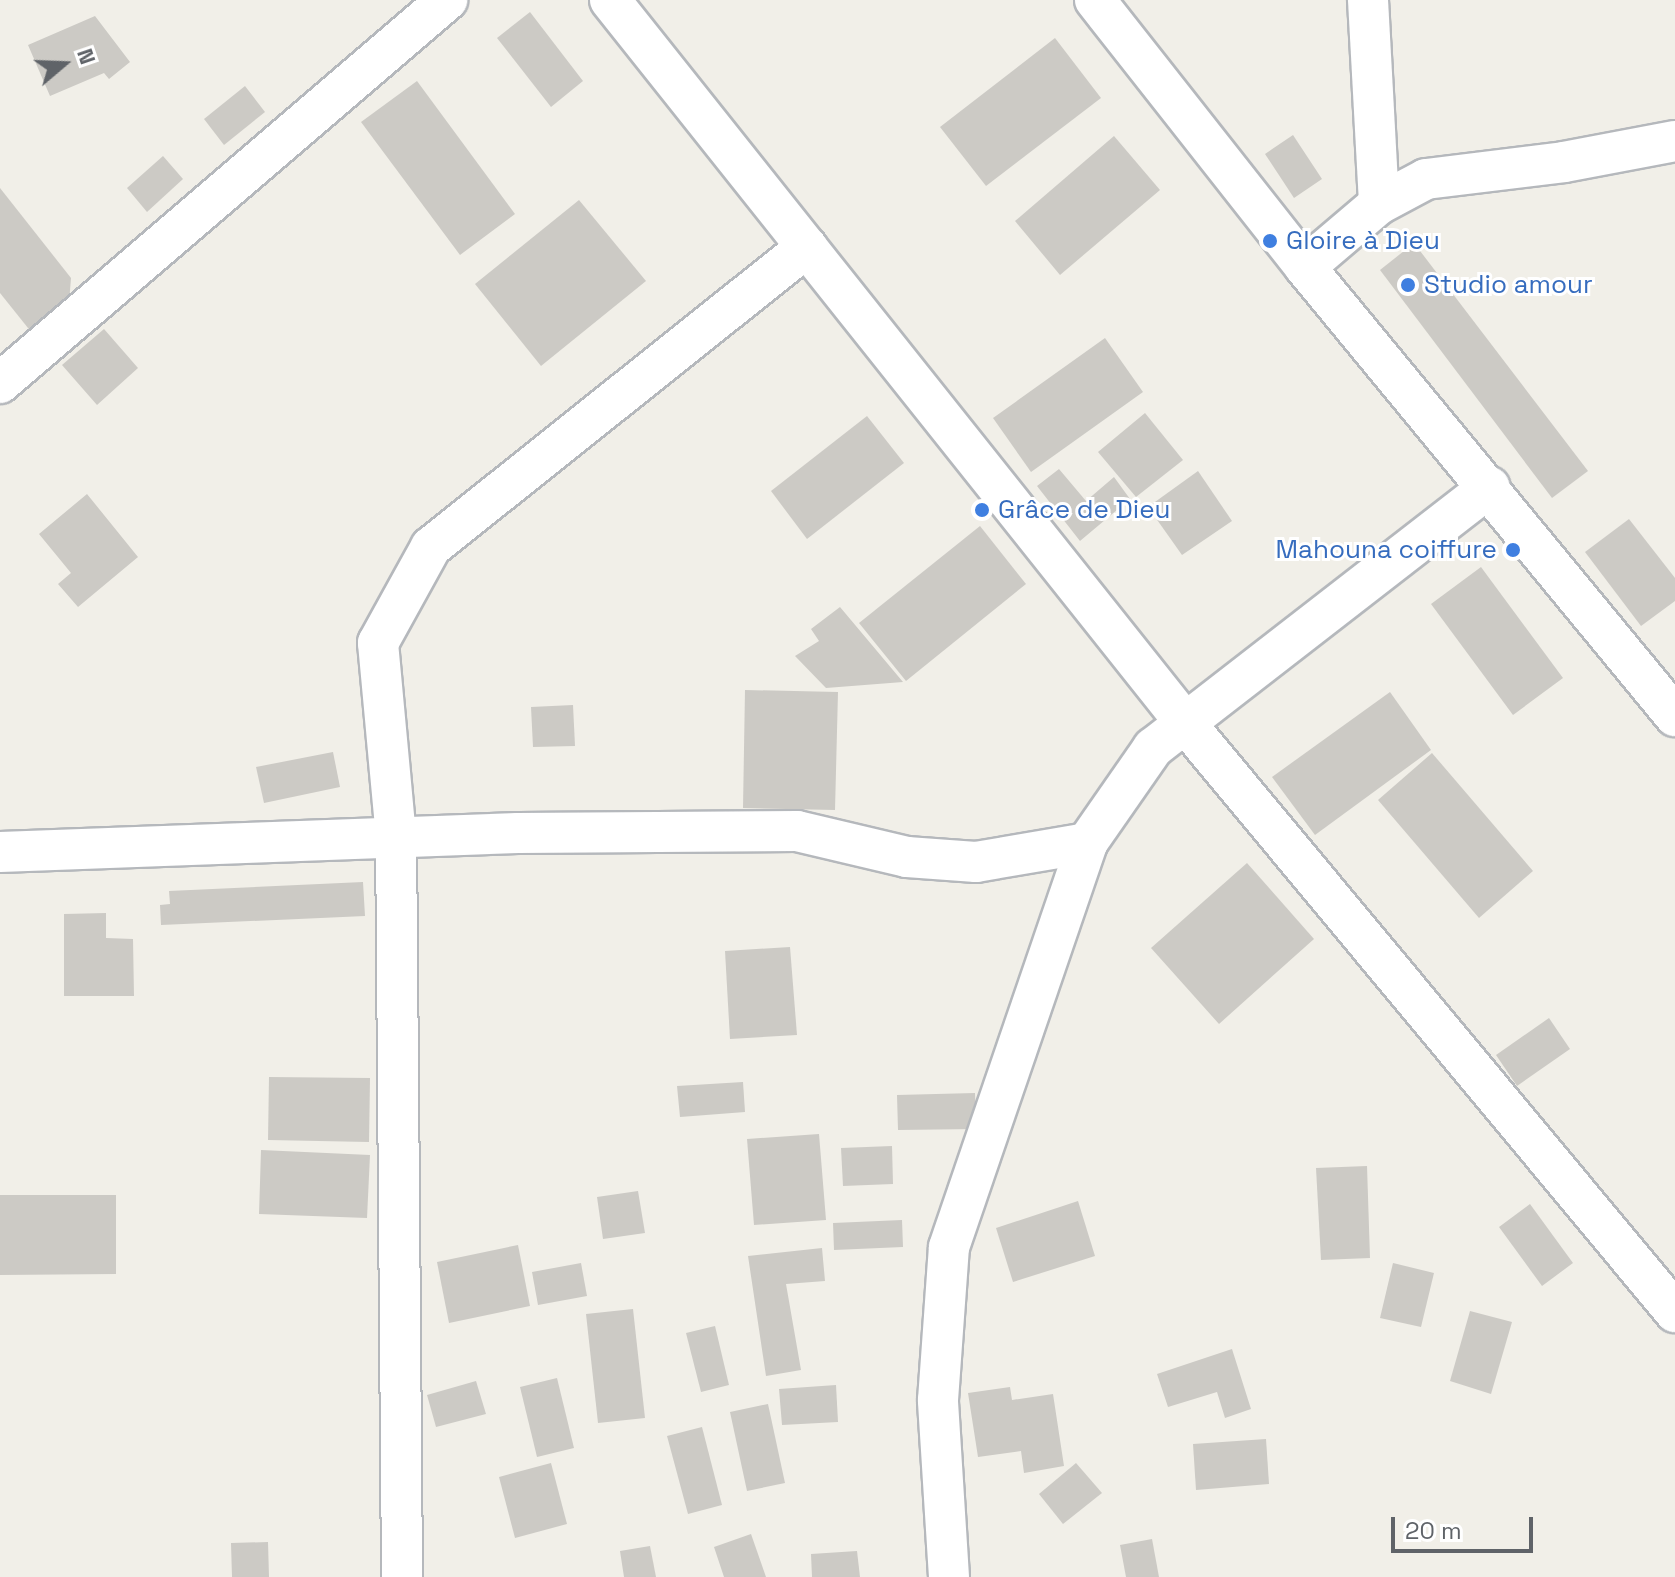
<!DOCTYPE html>
<html>
<head>
<meta charset="utf-8">
<style>
  body { margin:0 }
  #map { position:relative; width:1675px; height:1577px; overflow:hidden; background:#f1efe8; font-family:"Space Grotesk",sans-serif }
  div>[style] { position:absolute }
  [style*='--x'] { left:calc(var(--x)*1px); top:calc(var(--y)*1px); width:calc(var(--w)*1px); rotate:calc(var(--a)*1deg) }
  .building>* { inset:0; background:#cccac5 }
  .roads { filter:drop-shadow(2px 0 #b5b8bc) drop-shadow(-2px 0 #b5b8bc) drop-shadow(0 2px #b5b8bc) drop-shadow(0 -2px #b5b8bc) }
  .street>* { height:40px; margin:-20px; padding:0 20px; transform-origin:20px; border-radius:20px; background:#fff }
  .dots>* { width:22px; height:22px; translate:-50% -50%; box-sizing:border-box; border:4px solid #fff; border-radius:50% }
  span { translate:-50% -50%; white-space:nowrap; text-align:center; line-height:1.15; -webkit-text-stroke:6px #fff; paint-order:stroke }
  .shop-label { font-size:26px; color:#366cbe }
  .left { translate:0 -50%; text-align:left }
  .right { translate:-100% -50%; text-align:right }
  .north { position:absolute; left:24px; top:24px; width:80px; height:80px; -webkit-text-stroke:6px #fff; paint-order:stroke; rotate:71deg; font-size:22px; font-weight:700; line-height:32px; text-align:center; color:#5f6368 }
  .north::after { content:''; display:block; margin:auto; width:28px; height:36px; background:#5f6368; clip-path:polygon(50% 0,100% 100%,50% 72%,0 100%) }
  .scale { position:absolute; left:1391px; top:1517px; width:142px; height:36px; box-sizing:border-box; border:4px solid #5f6368; border-top:0; padding-left:10px; font-size:24px; line-height:28px; white-space:nowrap; color:#5f6368; -webkit-text-stroke:6px #fff; paint-order:stroke }
</style>
</head>
<body>
<div id="map">
  <div class="building">
    <div style="clip-path:polygon(530px 12px,583px 81px,551px 107px,497px 38px)"></div>
    <div style="clip-path:polygon(95px 16px,130px 62px,109px 79px,104px 73px,50px 96px,28px 45px)"></div>
    <div style="clip-path:polygon(1055px 38px,1101px 98px,986px 186px,940px 127px)"></div>
    <div style="clip-path:polygon(417px 81px,515px 214px,460px 255px,361px 122px)"></div>
    <div style="clip-path:polygon(245px 86px,265px 112px,224px 145px,204px 119px)"></div>
    <div style="clip-path:polygon(1293px 135px,1322px 179px,1294px 198px,1265px 154px)"></div>
    <div style="clip-path:polygon(1114px 136px,1160px 190px,1060px 275px,1015px 221px)"></div>
    <div style="clip-path:polygon(163px 156px,183px 179px,147px 212px,127px 188px)"></div>
    <div style="clip-path:polygon(0 188px,71px 278px,69px 303px,32px 333px,0 293px)"></div>
    <div style="clip-path:polygon(579px 200px,646px 281px,541px 366px,475px 284px)"></div>
    <div style="clip-path:polygon(1414px 243px,1588px 471px,1552px 498px,1380px 270px)"></div>
    <div style="clip-path:polygon(104px 329px,138px 368px,97px 405px,62px 365px)"></div>
    <div style="clip-path:polygon(1105px 338px,1143px 392px,1031px 472px,993px 418px)"></div>
    <div style="clip-path:polygon(1145px 413px,1183px 460px,1136px 497px,1098px 452px)"></div>
    <div style="clip-path:polygon(867px 416px,904px 463px,807px 539px,771px 491px)"></div>
    <div style="clip-path:polygon(1059px 469px,1086px 501px,1114px 477px,1130px 499px,1080px 541px,1037px 486px)"></div>
    <div style="clip-path:polygon(1198px 471px,1232px 521px,1182px 555px,1148px 507px)"></div>
    <div style="clip-path:polygon(87px 494px,138px 557px,78px 607px,58px 584px,71px 573px,39px 534px)"></div>
    <div style="clip-path:polygon(1629px 519px,1675px 578px,1675px 601px,1641px 626px,1585px 552px)"></div>
    <div style="clip-path:polygon(980px 526px,1026px 584px,906px 681px,859px 623px)"></div>
    <div style="clip-path:polygon(1481px 567px,1563px 678px,1513px 715px,1431px 604px)"></div>
    <div style="clip-path:polygon(840px 607px,903px 682px,826px 688px,795px 656px,819px 641px,811px 629px)"></div>
    <div style="clip-path:polygon(745px 690px,838px 692px,835px 810px,743px 808px)"></div>
    <div style="clip-path:polygon(1390px 692px,1431px 750px,1315px 835px,1272px 777px)"></div>
    <div style="clip-path:polygon(573px 705px,575px 746px,533px 747px,531px 707px)"></div>
    <div style="clip-path:polygon(333px 752px,340px 787px,264px 803px,256px 767px)"></div>
    <div style="clip-path:polygon(1432px 753px,1533px 871px,1479px 918px,1378px 800px)"></div>
    <div style="clip-path:polygon(1247px 863px,1314px 939px,1219px 1024px,1151px 948px)"></div>
    <div style="clip-path:polygon(363px 882px,365px 916px,161px 925px,160px 905px,170px 904px,169px 891px)"></div>
    <div style="clip-path:polygon(106px 913px,106px 938px,133px 939px,134px 996px,64px 996px,64px 914px)"></div>
    <div style="clip-path:polygon(790px 947px,797px 1035px,730px 1039px,725px 951px)"></div>
    <div style="clip-path:polygon(1549px 1018px,1570px 1049px,1517px 1086px,1496px 1055px)"></div>
    <div style="clip-path:polygon(269px 1077px,370px 1078px,369px 1142px,268px 1140px)"></div>
    <div style="clip-path:polygon(743px 1082px,745px 1112px,680px 1117px,677px 1086px)"></div>
    <div style="clip-path:polygon(975px 1093px,976px 1129px,898px 1130px,897px 1095px)"></div>
    <div style="clip-path:polygon(819px 1134px,826px 1220px,754px 1225px,747px 1139px)"></div>
    <div style="clip-path:polygon(892px 1146px,893px 1184px,843px 1186px,841px 1148px)"></div>
    <div style="clip-path:polygon(261px 1150px,370px 1155px,367px 1218px,259px 1214px)"></div>
    <div style="clip-path:polygon(1367px 1166px,1370px 1258px,1321px 1260px,1316px 1168px)"></div>
    <div style="clip-path:polygon(638px 1191px,645px 1233px,603px 1239px,597px 1197px)"></div>
    <div style="clip-path:polygon(0 1195px,116px 1195px,116px 1274px,0 1275px)"></div>
    <div style="clip-path:polygon(1078px 1201px,1095px 1256px,1013px 1282px,996px 1228px)"></div>
    <div style="clip-path:polygon(1530px 1204px,1573px 1263px,1542px 1286px,1499px 1227px)"></div>
    <div style="clip-path:polygon(902px 1220px,903px 1247px,834px 1250px,833px 1223px)"></div>
    <div style="clip-path:polygon(518px 1245px,530px 1306px,449px 1323px,437px 1262px)"></div>
    <div style="clip-path:polygon(822px 1248px,825px 1281px,786px 1284px,801px 1370px,766px 1376px,748px 1256px)"></div>
    <div style="clip-path:polygon(581px 1263px,587px 1296px,538px 1305px,532px 1272px)"></div>
    <div style="clip-path:polygon(1393px 1263px,1434px 1273px,1421px 1327px,1380px 1318px)"></div>
    <div style="clip-path:polygon(633px 1309px,645px 1418px,598px 1423px,586px 1314px)"></div>
    <div style="clip-path:polygon(1470px 1311px,1512px 1322px,1491px 1394px,1450px 1381px)"></div>
    <div style="clip-path:polygon(715px 1326px,729px 1385px,701px 1392px,686px 1333px)"></div>
    <div style="clip-path:polygon(1232px 1349px,1251px 1409px,1225px 1418px,1217px 1392px,1168px 1407px,1157px 1374px)"></div>
    <div style="clip-path:polygon(557px 1378px,574px 1448px,537px 1457px,520px 1387px)"></div>
    <div style="clip-path:polygon(476px 1381px,486px 1414px,436px 1427px,427px 1395px)"></div>
    <div style="clip-path:polygon(836px 1385px,838px 1422px,782px 1425px,779px 1389px)"></div>
    <div style="clip-path:polygon(1010px 1387px,1012px 1400px,1053px 1394px,1064px 1466px,1024px 1473px,1021px 1451px,978px 1457px,968px 1393px)"></div>
    <div style="clip-path:polygon(768px 1404px,785px 1483px,747px 1491px,730px 1412px)"></div>
    <div style="clip-path:polygon(702px 1427px,722px 1505px,688px 1514px,667px 1436px)"></div>
    <div style="clip-path:polygon(1266px 1439px,1269px 1484px,1196px 1490px,1193px 1444px)"></div>
    <div style="clip-path:polygon(551px 1463px,567px 1524px,515px 1538px,499px 1477px)"></div>
    <div style="clip-path:polygon(1076px 1463px,1102px 1493px,1063px 1524px,1039px 1494px)"></div>
    <div style="clip-path:polygon(751px 1534px,766px 1577px,724px 1577px,714px 1547px)"></div>
    <div style="clip-path:polygon(1152px 1539px,1159px 1577px,1126px 1577px,1120px 1545px)"></div>
    <div style="clip-path:polygon(268px 1542px,269px 1577px,232px 1577px,231px 1543px)"></div>
    <div style="clip-path:polygon(650px 1546px,656px 1577px,624px 1577px,620px 1551px)"></div>
    <div style="clip-path:polygon(857px 1551px,860px 1577px,812px 1577px,811px 1554px)"></div>
  </div>
  <div class="roads">
    <div class="street">
      <div style="--x:610;--y:0;--w:925;--a:51.49"></div>
      <div style="--x:1186;--y:724;--w:765;--a:50.25"></div>
      <div style="--x:1095;--y:0;--w:340;--a:51.8"></div>
      <div style="--x:1305;--y:267;--w:582;--a:50.51"></div>
      <div style="--x:1368;--y:0;--w:204;--a:86.9"></div>
      <div style="--x:1305;--y:267;--w:97;--a:-40.4"></div>
      <div style="--x:1379;--y:204;--w:53;--a:-28"></div>
      <div style="--x:1426;--y:179;--w:139;--a:-7"></div>
      <div style="--x:1564;--y:162;--w:113;--a:-10.7"></div>
      <div style="--x:0;--y:383;--w:589;--a:-40.59"></div>
      <div style="--x:0;--y:852;--w:518;--a:-2.1"></div>
      <div style="--x:518;--y:833;--w:279;--a:-0.4"></div>
      <div style="--x:797;--y:831;--w:113;--a:13.3"></div>
      <div style="--x:907;--y:857;--w:69;--a:4.1"></div>
      <div style="--x:976;--y:862;--w:113;--a:-9.7"></div>
      <div style="--x:402;--y:1577;--w:740;--a:-90.46"></div>
      <div style="--x:396;--y:837;--w:195;--a:-95.3"></div>
      <div style="--x:378;--y:643;--w:110;--a:-61.1"></div>
      <div style="--x:431;--y:547;--w:481;--a:-38.6"></div>
      <div style="--x:949;--y:1577;--w:177;--a:-93.6"></div>
      <div style="--x:938;--y:1400;--w:153;--a:-85.9"></div>
      <div style="--x:949;--y:1247;--w:427;--a:-71.1"></div>
      <div style="--x:1087;--y:843;--w:116;--a:-55.2"></div>
      <div style="--x:1153;--y:748;--w:426;--a:-37.8"></div>
    </div>
  </div>
  <div class="dots">
    <div style="left:1270px;top:241px;background:#3f7fe0"></div>
    <div style="left:1408px;top:285px;background:#3f7fe0"></div>
    <div style="left:982px;top:510px;background:#3f7fe0"></div>
    <div style="left:1513px;top:550px;background:#3f7fe0"></div>
  </div>
  <div class="shop-label">
    <span class="left" style="left:1286px;top:241px">Gloire à Dieu</span>
    <span class="left" style="left:1424px;top:285px">Studio amour</span>
    <span class="left" style="left:998px;top:510px">Grâce de Dieu</span>
    <span class="right" style="left:1497px;top:550px">Mahouna coiffure</span>
  </div>
  <div class="north">N</div>
  <div class="scale">20 m</div>
</div>
</body>
</html>
